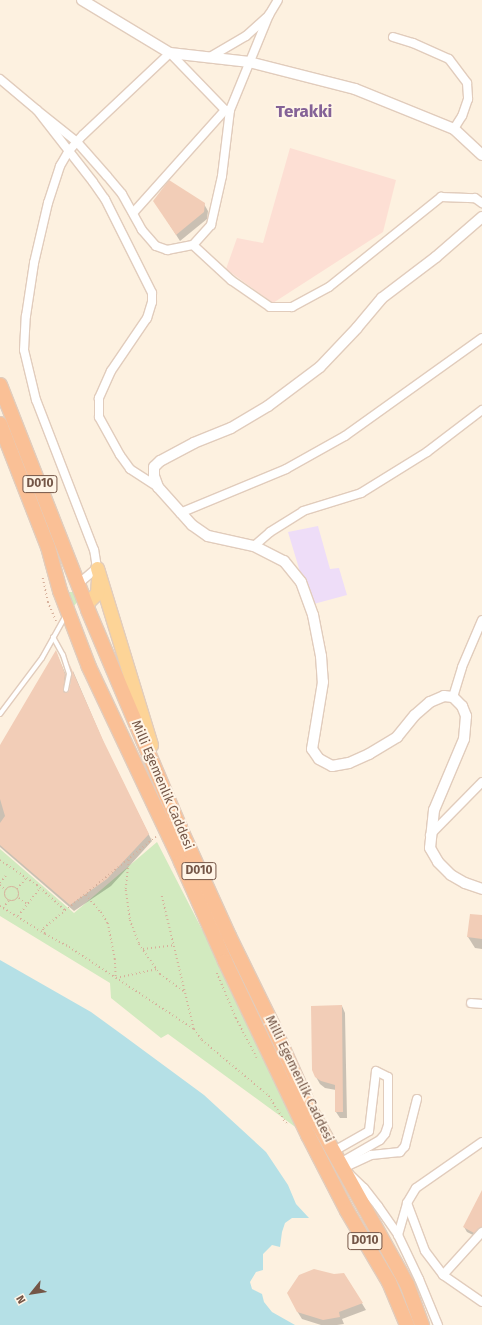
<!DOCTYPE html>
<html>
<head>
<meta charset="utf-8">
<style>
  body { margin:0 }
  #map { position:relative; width:482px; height:1325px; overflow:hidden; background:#fdf1e0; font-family:"Fira Sans",sans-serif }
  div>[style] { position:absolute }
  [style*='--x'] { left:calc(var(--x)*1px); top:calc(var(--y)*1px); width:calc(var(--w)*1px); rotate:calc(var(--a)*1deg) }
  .commercial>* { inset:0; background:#fddfd4 }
  .education>* { inset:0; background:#eeddf8 }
  .green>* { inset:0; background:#d2eabf }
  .water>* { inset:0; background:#b5e0e6 }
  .shadow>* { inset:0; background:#0003 }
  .building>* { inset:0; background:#f2cdb7 }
  .path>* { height:1.5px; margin-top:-0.75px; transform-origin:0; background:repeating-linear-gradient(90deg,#d7b09b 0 1px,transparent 0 4px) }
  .path>.ring { margin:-0.75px; padding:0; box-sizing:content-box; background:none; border:1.5px solid #d7b09b; border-radius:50% }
  .roads { filter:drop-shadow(1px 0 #e1ccbc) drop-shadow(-1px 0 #e1ccbc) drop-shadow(0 1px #e1ccbc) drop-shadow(0 -1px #e1ccbc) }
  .service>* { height:4px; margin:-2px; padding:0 2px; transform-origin:2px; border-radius:2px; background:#fff }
  .minor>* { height:8px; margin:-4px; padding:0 4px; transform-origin:4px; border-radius:4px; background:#fff }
  .tertiary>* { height:10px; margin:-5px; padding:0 5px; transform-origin:5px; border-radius:5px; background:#fff }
  .primary>* { height:13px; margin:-6.5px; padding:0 6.5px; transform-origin:6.5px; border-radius:6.5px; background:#fdd497 }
  .trunk>* { height:14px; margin:-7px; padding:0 7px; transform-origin:7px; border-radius:7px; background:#fac096 }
  span { translate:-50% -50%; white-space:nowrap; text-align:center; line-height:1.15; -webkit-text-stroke:4px #fff5e7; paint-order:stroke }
  .shield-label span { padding:1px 3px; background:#fff5e7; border:1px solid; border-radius:3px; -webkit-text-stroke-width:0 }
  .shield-label { font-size:12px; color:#745647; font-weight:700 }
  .street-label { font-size:13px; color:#745647 }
  .district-label { font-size:17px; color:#846297; font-weight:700 }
  .north { position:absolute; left:12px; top:1273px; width:40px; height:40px; -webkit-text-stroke:3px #fff5e7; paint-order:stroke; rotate:240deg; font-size:11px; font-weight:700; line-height:16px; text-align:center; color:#745647 }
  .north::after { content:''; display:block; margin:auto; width:14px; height:18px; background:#745647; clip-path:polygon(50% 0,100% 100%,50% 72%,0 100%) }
</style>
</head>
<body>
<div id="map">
  <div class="commercial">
    <div style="clip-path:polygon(290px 148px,396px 180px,383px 232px,273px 303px,226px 269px,237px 238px,263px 243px)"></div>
  </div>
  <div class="education">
    <div style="clip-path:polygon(318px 526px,330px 569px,339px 568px,347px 595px,310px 605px,288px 532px)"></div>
  </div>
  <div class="green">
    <div style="clip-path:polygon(68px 592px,75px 592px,78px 601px,74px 606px,71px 606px,67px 593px)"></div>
    <div style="clip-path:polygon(157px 842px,209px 943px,298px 1129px,168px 1034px,161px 1038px,111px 998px,110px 983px,0 916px,0 849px,74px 913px)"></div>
  </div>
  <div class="water">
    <div style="clip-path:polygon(0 960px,91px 1012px,124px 1036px,204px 1095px,266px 1152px,288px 1185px,296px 1204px,309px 1218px,292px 1218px,285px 1223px,282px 1232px,280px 1247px,272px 1245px,263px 1254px,263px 1270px,256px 1272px,250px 1282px,252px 1289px,262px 1294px,264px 1302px,272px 1312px,295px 1325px,0 1325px)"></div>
  </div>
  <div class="shadow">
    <div style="clip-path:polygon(204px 204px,208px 211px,207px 219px,180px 241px,159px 208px)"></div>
    <div style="clip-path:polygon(56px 652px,69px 682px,67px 695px,70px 691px,73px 671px,106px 748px,152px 841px,111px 886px,74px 911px,0 847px,0 747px)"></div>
    <div style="clip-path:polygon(482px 916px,482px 949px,475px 948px,468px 937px)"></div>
    <div style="clip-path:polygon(342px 1006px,345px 1013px,347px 1118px,340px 1118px,336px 1112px,336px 1090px,325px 1088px,320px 1084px,316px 1077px)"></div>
    <div style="clip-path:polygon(482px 1199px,482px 1234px,477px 1237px,467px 1232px,464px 1227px)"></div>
    <div style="clip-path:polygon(344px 1274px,366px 1310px,342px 1319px,344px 1324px,337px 1325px,321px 1325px,302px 1319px,297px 1311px,334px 1275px)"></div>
  </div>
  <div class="building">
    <div style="clip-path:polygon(169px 180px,205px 203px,204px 212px,176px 235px,153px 201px)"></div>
    <div style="clip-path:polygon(56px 650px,65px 674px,63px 692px,67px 693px,69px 691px,72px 674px,69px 663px,103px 740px,149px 834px,107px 879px,70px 905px,0 845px,0 823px,5px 816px,0 799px,0 745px)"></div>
    <div style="clip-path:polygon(470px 914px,482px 915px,482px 939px,467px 937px)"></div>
    <div style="clip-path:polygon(342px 1005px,343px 1112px,335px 1112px,335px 1085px,321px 1081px,315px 1077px,312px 1070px,311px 1006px)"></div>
    <div style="clip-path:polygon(482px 1190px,482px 1227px,474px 1233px,463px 1227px)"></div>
    <div style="clip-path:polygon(314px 1269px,334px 1274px,344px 1273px,363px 1303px,339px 1312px,340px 1317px,323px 1320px,297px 1312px,287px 1293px,299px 1275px)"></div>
  </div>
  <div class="path">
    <div style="--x:43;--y:578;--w:25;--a:78"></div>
    <div style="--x:48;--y:602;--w:21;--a:67"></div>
    <div style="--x:156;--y:837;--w:146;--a:140.8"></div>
    <div style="--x:43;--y:929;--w:5;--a:68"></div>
    <div style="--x:45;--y:934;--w:27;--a:28"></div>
    <div style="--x:69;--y:947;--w:149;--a:33.3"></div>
    <div style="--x:0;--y:860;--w:45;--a:34"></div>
    <div style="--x:37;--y:885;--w:39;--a:42"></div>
    <div style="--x:129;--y:860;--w:30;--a:96"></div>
    <div style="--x:126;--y:890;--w:30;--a:82"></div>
    <div style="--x:130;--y:920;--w:26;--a:69"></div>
    <div style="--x:139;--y:944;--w:37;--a:55"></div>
    <div style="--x:160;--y:974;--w:32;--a:36"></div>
    <div style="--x:0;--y:883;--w:11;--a:-52"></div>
    <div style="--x:0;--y:885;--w:8;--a:40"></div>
    <div class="ring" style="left:5px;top:887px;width:12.5px;height:12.5px"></div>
    <div style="--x:17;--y:889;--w:14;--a:-51"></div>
    <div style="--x:86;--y:895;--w:23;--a:49"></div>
    <div style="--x:101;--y:912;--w:13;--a:58"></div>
    <div style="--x:108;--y:923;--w:37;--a:79"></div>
    <div style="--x:115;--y:959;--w:19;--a:87"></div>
    <div style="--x:116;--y:978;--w:42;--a:-12.4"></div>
    <div style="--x:162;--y:896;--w:137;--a:76.5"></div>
    <div style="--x:194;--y:1029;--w:14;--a:54"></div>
    <div style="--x:202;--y:1040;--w:87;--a:39.9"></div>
    <div style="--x:269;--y:1096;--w:32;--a:58"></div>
    <div style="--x:286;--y:1123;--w:3;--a:-45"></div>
    <div style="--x:19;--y:898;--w:10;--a:37"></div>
    <div style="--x:0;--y:906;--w:53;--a:31.9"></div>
    <div style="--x:3;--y:908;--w:10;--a:-53"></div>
    <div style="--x:18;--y:916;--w:36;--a:-52"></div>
    <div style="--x:143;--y:949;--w:31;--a:-7"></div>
    <div style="--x:217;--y:973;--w:49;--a:67.1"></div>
    <div style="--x:236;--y:1018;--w:45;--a:62.3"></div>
  </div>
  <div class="roads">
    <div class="service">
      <div style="--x:53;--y:637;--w:21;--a:61"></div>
      <div style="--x:63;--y:655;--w:20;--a:72"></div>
      <div style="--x:69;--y:674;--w:16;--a:101"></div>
      <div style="--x:0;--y:714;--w:70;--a:-53.1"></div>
      <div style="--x:42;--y:658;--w:49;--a:-60.8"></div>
    </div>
    <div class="minor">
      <div style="--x:393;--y:37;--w:21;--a:17"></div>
      <div style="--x:413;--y:43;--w:39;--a:24"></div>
      <div style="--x:449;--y:59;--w:30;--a:53"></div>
      <div style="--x:467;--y:83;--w:16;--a:86"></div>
      <div style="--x:468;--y:99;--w:18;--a:109"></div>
      <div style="--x:462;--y:116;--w:15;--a:122"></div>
      <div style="--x:210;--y:57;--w:42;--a:-30.3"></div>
      <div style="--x:246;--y:36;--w:31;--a:-42"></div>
      <div style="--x:269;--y:15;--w:17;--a:-59"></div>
      <div style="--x:0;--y:79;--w:48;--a:40"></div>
      <div style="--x:37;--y:110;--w:91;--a:52.1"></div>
      <div style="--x:93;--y:182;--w:21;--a:55"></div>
      <div style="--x:105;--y:199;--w:105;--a:63.4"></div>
      <div style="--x:152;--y:293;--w:9;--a:90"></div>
      <div style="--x:152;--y:302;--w:17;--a:107"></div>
      <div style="--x:147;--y:318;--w:64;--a:124.2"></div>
      <div style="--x:111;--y:371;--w:30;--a:114"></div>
      <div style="--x:99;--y:398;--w:19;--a:90"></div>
      <div style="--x:99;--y:417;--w:43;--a:61.1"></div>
      <div style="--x:120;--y:455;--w:17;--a:54"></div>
      <div style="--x:130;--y:469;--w:33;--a:33"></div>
      <div style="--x:37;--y:110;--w:51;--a:38.7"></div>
      <div style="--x:77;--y:142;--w:45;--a:48.6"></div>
      <div style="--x:107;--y:176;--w:23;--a:50"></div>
      <div style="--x:122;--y:194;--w:41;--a:60.9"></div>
      <div style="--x:142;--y:230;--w:21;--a:49"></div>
      <div style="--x:156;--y:246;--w:12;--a:20"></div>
      <div style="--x:167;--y:250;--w:26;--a:-11"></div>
      <div style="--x:193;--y:245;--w:52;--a:42.6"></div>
      <div style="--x:231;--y:280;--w:47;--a:34.7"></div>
      <div style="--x:270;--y:307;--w:22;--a:0"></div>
      <div style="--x:292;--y:307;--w:42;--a:-28.4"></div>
      <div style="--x:329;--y:287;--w:144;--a:-38.8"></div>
      <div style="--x:441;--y:197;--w:34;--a:2"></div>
      <div style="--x:475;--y:198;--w:9;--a:36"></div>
      <div style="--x:133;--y:213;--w:138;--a:-48.2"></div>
      <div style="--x:193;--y:245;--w:27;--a:-48"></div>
      <div style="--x:211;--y:225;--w:50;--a:-77.3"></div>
      <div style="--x:222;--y:176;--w:66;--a:-83.1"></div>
      <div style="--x:230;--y:110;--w:103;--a:-67.7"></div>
      <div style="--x:180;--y:513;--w:115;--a:-22.5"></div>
      <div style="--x:286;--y:469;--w:68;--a:-29.2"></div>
      <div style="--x:345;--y:436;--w:168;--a:-35.6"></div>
      <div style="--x:254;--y:546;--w:21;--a:-41"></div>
      <div style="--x:270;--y:532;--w:39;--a:-32"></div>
      <div style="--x:303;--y:511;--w:61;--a:-17.2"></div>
      <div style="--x:361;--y:493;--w:78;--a:-31.8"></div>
      <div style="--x:427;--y:452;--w:69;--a:-37.4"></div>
      <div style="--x:78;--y:584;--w:25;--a:-40"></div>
      <div style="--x:97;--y:568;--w:18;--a:-99"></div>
      <div style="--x:94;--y:550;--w:161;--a:-111.1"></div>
      <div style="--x:36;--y:400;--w:51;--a:-103.5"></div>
      <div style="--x:24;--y:350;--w:34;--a:-87"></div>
      <div style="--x:26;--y:316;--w:54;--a:-81.4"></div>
      <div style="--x:34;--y:263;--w:62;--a:-76.9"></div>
      <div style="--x:48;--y:203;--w:39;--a:-72"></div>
      <div style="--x:60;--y:166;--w:16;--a:-60"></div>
      <div style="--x:68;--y:152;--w:23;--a:-49"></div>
      <div style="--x:83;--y:135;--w:120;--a:-43.3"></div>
      <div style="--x:170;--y:53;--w:79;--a:46"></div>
      <div style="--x:225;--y:110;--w:5;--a:0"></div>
      <div style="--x:453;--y:697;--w:31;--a:-73"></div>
      <div style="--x:462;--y:667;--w:51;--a:-66.9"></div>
      <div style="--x:430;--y:835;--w:74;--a:-45.5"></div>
      <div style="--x:471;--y:1003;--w:11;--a:5"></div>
      <div style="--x:417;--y:1099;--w:49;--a:104.3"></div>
      <div style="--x:405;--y:1146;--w:8;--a:130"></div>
      <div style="--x:400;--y:1152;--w:29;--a:174"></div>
      <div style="--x:371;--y:1155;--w:31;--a:155"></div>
      <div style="--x:343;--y:1168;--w:29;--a:44"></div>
      <div style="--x:364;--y:1188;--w:23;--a:52"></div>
      <div style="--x:378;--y:1206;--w:35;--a:55"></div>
      <div style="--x:398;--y:1235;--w:49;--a:64.5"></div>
      <div style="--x:419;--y:1279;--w:50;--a:67.6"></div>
      <div style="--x:334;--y:1151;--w:40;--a:-29.7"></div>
      <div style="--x:369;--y:1131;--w:60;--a:-83.3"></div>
      <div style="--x:376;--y:1071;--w:13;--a:27"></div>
      <div style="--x:388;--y:1077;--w:48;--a:90"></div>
      <div style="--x:388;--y:1125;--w:9;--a:108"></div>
      <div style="--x:385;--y:1134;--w:8;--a:130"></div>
      <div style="--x:380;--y:1140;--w:46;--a:150.1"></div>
      <div style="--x:407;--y:1203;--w:51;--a:69.4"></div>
      <div style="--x:425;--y:1251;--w:30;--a:53"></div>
      <div style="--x:443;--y:1275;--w:58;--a:-47.8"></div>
      <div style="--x:398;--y:1235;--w:33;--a:-74"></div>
      <div style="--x:407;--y:1203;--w:17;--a:-59"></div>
      <div style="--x:416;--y:1188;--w:80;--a:-34.9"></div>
      <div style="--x:443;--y:1275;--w:47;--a:34.7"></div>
    </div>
    <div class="tertiary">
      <div style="--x:82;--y:0;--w:103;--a:31.1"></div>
      <div style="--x:170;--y:53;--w:80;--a:6.5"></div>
      <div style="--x:249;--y:62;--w:109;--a:14.3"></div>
      <div style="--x:355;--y:89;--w:107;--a:22"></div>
      <div style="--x:454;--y:129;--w:38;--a:43"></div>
      <div style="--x:482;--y:217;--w:61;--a:139"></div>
      <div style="--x:436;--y:257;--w:68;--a:142.8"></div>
      <div style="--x:382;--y:298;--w:39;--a:130"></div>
      <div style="--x:357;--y:328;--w:54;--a:133.5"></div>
      <div style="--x:320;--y:367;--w:65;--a:143.1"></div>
      <div style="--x:268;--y:406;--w:43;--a:149.3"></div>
      <div style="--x:231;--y:428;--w:40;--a:158"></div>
      <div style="--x:194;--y:443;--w:38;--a:152"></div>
      <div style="--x:160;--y:461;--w:8;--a:135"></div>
      <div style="--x:154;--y:467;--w:9;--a:90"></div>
      <div style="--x:154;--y:476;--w:12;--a:70"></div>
      <div style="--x:158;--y:487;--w:51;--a:48.2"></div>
      <div style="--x:192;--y:525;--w:19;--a:35"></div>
      <div style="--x:208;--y:536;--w:47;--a:12.3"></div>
      <div style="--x:254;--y:546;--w:34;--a:27"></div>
      <div style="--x:284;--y:561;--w:27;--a:51"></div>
      <div style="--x:301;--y:582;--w:35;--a:70"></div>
      <div style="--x:313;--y:615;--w:42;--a:79"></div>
      <div style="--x:321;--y:656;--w:26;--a:86"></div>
      <div style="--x:323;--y:682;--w:68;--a:99.3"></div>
      <div style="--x:312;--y:749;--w:12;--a:55"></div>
      <div style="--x:319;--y:759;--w:15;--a:28"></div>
      <div style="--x:332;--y:766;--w:17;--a:-10"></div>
      <div style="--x:349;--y:763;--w:22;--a:-24"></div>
      <div style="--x:369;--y:754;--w:33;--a:-31"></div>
      <div style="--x:397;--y:737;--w:28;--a:-51"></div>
      <div style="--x:415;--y:715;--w:20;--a:-41"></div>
      <div style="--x:430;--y:702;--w:15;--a:-23"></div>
      <div style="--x:444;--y:696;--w:9;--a:6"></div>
      <div style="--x:453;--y:697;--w:13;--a:45"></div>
      <div style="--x:462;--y:706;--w:11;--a:68"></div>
      <div style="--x:466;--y:716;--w:23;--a:95"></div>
      <div style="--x:464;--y:739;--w:77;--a:112.9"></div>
      <div style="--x:434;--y:810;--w:38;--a:96"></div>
      <div style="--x:430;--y:848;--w:16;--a:60"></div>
      <div style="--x:438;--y:862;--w:18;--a:45"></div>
      <div style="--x:451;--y:875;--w:16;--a:30"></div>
      <div style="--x:465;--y:883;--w:18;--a:19"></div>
    </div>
    <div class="primary">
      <div style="--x:97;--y:568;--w:185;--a:73"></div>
      <div style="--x:86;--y:604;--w:16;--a:-45"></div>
      <div style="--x:97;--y:593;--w:15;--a:-86"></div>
    </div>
    <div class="trunk">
      <div style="--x:0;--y:385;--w:242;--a:68.6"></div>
      <div style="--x:88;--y:610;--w:237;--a:67.1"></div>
      <div style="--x:180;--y:828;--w:119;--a:65.6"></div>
      <div style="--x:229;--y:936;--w:100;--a:63.9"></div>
      <div style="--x:273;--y:1026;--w:93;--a:65.9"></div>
      <div style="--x:311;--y:1111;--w:198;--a:61"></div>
      <div style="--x:407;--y:1284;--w:44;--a:69.9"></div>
      <div style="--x:0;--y:424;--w:132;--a:68.7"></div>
      <div style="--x:48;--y:547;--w:46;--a:74.7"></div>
      <div style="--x:60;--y:591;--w:81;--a:69.1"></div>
      <div style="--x:89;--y:667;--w:216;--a:64.7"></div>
      <div style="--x:181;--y:862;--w:108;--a:66"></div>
      <div style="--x:225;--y:961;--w:193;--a:64.5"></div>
      <div style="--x:308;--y:1135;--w:85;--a:62.8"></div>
      <div style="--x:347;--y:1211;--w:82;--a:59.4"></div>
      <div style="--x:389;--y:1282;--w:47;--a:67.3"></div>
    </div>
  </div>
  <div class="shield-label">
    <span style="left:40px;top:484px">D010</span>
    <span style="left:199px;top:871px">D010</span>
    <span style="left:365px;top:1241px">D010</span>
  </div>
  <div class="street-label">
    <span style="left:162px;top:785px;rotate:67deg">Milli Egemenlik Caddesi</span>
    <span style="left:299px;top:1079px;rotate:64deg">Milli Egemenlik Caddesi</span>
  </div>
  <div class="district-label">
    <span style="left:304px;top:112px">Terakki</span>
  </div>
  <div class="north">N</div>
</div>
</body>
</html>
